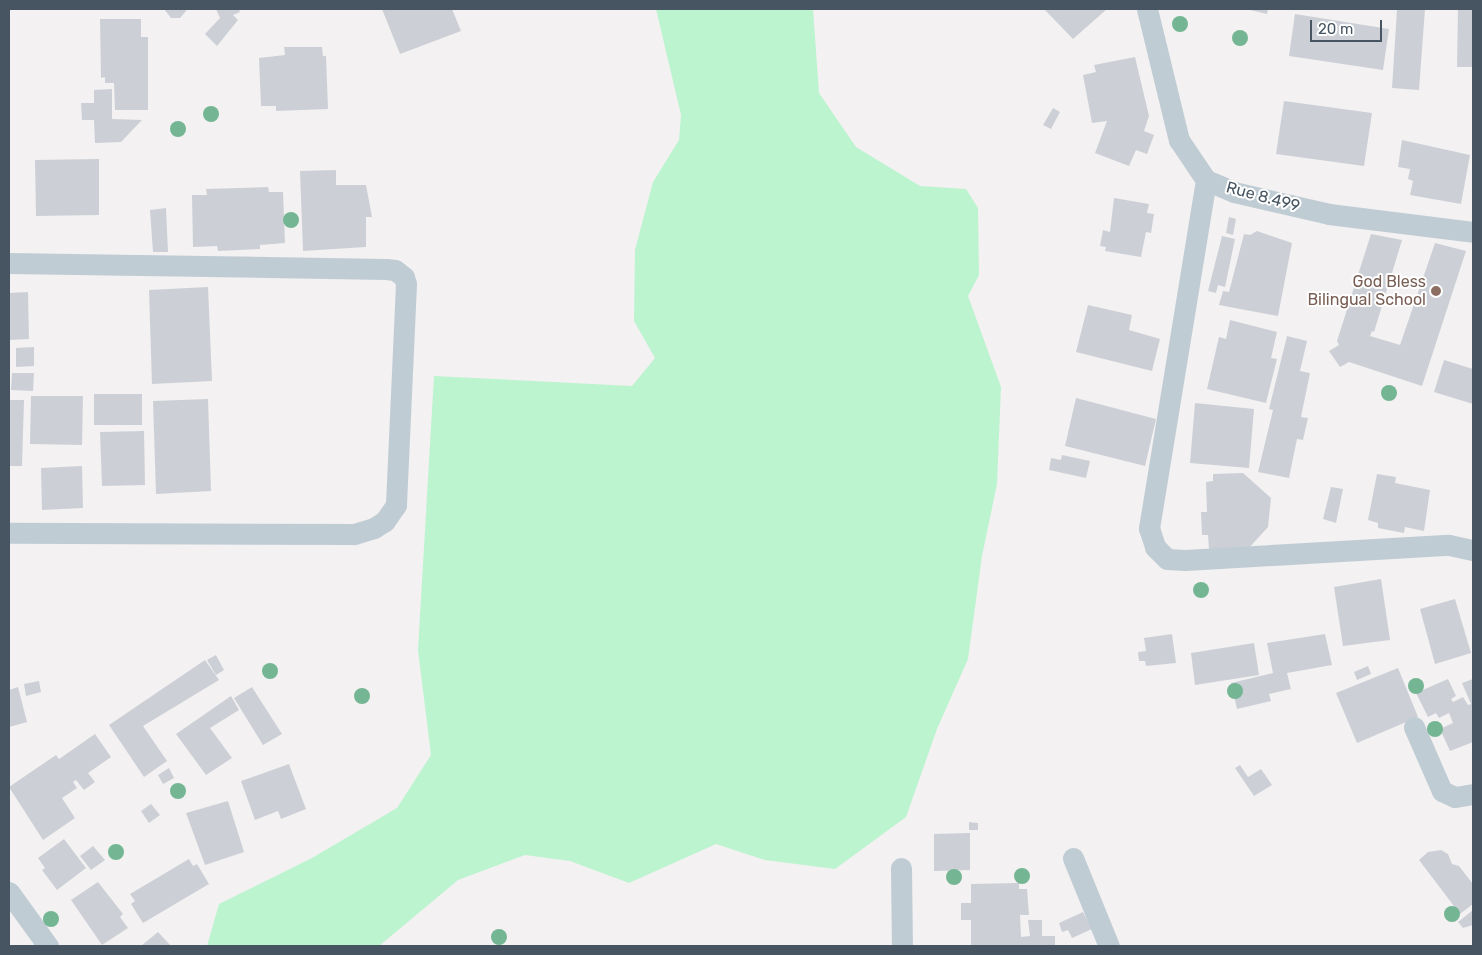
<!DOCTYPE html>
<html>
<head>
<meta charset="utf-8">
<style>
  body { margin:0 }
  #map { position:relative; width:1482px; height:955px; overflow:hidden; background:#f3f1f1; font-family:Rubik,sans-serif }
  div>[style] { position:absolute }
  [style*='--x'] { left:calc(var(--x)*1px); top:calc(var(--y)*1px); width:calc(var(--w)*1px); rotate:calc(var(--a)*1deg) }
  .green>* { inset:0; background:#bcf4d0 }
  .building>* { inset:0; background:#ccd0d6 }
  .minor>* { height:21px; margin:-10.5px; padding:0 10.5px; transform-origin:10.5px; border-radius:10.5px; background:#c0ccd4 }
  .trees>* { width:16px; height:16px; margin:-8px; border-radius:50%; background:#74b694 }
  .dots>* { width:14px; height:14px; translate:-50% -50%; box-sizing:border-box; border:2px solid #fff; border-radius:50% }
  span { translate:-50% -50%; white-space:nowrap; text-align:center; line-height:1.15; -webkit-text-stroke:4px #fff; paint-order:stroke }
  .street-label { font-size:16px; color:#465561 }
  .education-label { font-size:16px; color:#785e54 }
  .right { translate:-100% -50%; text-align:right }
  .frame { position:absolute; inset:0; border:10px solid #465561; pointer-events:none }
  .scale { position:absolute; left:1310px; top:20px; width:72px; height:22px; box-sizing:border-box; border:2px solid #465561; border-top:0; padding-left:6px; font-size:15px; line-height:18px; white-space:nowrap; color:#465561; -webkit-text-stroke:4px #fff; paint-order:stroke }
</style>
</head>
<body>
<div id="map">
  <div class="green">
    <div style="clip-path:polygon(656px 9px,813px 9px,819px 93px,856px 147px,920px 186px,966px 189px,978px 208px,979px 275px,968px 296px,1001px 387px,997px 484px,982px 556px,968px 659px,937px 729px,906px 817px,835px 869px,765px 860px,716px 844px,629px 883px,570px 861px,525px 855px,458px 880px,379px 946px,207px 946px,219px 904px,312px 858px,397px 808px,431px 755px,418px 650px,434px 376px,632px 386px,655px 358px,634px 321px,635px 250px,653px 182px,679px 140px,681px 115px)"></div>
  </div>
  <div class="building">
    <div style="clip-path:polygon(164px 9px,186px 9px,186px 11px,180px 18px,171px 18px)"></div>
    <div style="clip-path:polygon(216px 9px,239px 9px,240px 12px,233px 15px,238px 20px,217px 46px,205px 34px,220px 18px)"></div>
    <div style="clip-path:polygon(382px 9px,452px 9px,461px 31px,400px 54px)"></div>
    <div style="clip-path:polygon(1044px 9px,1107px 9px,1073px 39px)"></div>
    <div style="clip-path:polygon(1246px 9px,1268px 9px,1267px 14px)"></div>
    <div style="clip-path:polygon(1397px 9px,1425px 9px,1419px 90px,1392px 88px)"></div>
    <div style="clip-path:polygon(1458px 9px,1473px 9px,1473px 67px,1457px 67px)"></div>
    <div style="clip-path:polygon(1295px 14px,1389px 29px,1383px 70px,1289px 56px)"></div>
    <div style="clip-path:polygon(100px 19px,141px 19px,141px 37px,148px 37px,148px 110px,115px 110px,114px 83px,105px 83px,105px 77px,101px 78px)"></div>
    <div style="clip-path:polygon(284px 47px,322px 47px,323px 56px,326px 56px,328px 109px,276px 111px,276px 106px,261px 106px,259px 58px,285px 55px)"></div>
    <div style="clip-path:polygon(1135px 57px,1149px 116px,1144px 131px,1154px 135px,1147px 154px,1136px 150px,1129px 166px,1095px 153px,1107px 121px,1092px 123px,1083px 75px,1096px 72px,1094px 65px)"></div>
    <div style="clip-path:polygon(112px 89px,112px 119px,142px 120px,121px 142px,95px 143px,94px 120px,82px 120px,81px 103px,94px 103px,94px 90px)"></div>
    <div style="clip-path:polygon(1284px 101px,1372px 113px,1364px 166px,1276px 154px)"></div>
    <div style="clip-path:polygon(1053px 108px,1060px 112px,1051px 129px,1043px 125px)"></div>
    <div style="clip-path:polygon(1402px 140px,1470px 155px,1461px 204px,1410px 195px,1413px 181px,1408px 179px,1410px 169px,1398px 167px)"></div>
    <div style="clip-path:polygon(99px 159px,99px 215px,36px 216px,35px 160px)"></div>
    <div style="clip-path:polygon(336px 170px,336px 185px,366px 185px,372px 217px,366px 217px,366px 247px,303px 251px,300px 171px)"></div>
    <div style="clip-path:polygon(268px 187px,269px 192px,283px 192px,285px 243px,260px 245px,260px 249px,218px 251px,217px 246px,193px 247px,192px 195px,207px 195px,206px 189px)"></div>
    <div style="clip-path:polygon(1114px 198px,1149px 204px,1147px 213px,1154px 214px,1151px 233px,1146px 232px,1141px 257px,1105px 251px,1106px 247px,1100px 246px,1103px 230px,1110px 232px)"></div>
    <div style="clip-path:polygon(166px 208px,168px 252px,153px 252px,150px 210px)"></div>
    <div style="clip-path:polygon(1229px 217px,1236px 219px,1233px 235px,1226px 233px)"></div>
    <div style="clip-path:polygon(1257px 231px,1292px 243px,1278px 316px,1219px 305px,1223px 291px,1229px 292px,1244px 234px,1250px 235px)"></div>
    <div style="clip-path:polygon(1371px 234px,1402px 240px,1374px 332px,1372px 331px,1370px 336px,1400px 345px,1435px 243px,1466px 251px,1422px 386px,1349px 362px,1340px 367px,1329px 351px,1339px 345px,1337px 341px)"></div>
    <div style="clip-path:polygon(1222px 236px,1235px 239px,1225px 287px,1218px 285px,1216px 293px,1208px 291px)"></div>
    <div style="clip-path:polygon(208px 287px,212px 381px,152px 384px,149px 290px)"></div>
    <div style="clip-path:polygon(28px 292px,29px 339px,9px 340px,9px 293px)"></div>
    <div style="clip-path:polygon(1088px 305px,1132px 315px,1129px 330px,1160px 339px,1152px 371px,1076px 352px)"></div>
    <div style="clip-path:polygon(1230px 320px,1277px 332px,1271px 358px,1277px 359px,1266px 403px,1207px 389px,1219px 337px,1226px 339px)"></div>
    <div style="clip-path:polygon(1287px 336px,1307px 341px,1300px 371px,1310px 373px,1301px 417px,1308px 418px,1303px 440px,1297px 439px,1289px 478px,1258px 472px,1273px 410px,1269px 409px)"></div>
    <div style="clip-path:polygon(34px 347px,34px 366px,16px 367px,16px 348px)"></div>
    <div style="clip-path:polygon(1444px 360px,1473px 369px,1473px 404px,1434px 392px)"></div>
    <div style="clip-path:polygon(12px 373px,34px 373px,33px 391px,11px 390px)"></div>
    <div style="clip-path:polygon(94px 394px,142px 394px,142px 425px,94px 425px)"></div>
    <div style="clip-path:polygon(31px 396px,83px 396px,82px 445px,30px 444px)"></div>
    <div style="clip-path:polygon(1076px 398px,1156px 419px,1145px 466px,1065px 446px)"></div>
    <div style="clip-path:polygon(208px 399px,211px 491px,156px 494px,153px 401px)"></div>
    <div style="clip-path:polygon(9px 400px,24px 400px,22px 466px,9px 466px)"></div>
    <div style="clip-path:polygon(1195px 403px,1254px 409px,1249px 468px,1190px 463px)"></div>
    <div style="clip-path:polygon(144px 431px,145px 485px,102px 486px,100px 432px)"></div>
    <div style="clip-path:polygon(1062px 455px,1090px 461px,1086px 478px,1049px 470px,1051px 458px,1061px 460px)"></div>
    <div style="clip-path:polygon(82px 466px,83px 508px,42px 510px,41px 468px)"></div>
    <div style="clip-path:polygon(1243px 473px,1271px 498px,1268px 527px,1247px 550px,1209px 549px,1208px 535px,1202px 535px,1201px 512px,1207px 512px,1206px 482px,1213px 481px,1213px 474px)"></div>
    <div style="clip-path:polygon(1377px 474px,1396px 477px,1395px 483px,1430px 490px,1424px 531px,1405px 527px,1404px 533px,1378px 528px,1378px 523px,1368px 520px)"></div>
    <div style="clip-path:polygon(1331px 487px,1343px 489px,1336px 523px,1323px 519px)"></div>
    <div style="clip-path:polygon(1381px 579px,1390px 640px,1343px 646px,1334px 587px)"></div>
    <div style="clip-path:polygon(1455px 599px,1471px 653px,1435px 664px,1420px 609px)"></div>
    <div style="clip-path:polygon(1172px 634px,1176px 663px,1146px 666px,1145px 661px,1139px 661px,1138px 652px,1146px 651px,1144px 638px)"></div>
    <div style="clip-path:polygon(1325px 634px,1332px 665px,1287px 673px,1291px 689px,1269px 694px,1271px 701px,1237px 709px,1231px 683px,1273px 673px,1267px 643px)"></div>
    <div style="clip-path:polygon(1254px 643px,1259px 675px,1195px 685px,1191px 653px)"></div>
    <div style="clip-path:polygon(216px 655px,224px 670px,216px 675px,207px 660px)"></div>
    <div style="clip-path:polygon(205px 660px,219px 680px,143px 726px,167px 761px,144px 777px,109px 725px)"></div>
    <div style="clip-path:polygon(1368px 666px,1371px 674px,1357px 680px,1354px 672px)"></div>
    <div style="clip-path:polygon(1398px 668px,1418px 717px,1357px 743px,1336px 693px)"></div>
    <div style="clip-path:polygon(1448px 679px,1456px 696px,1451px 699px,1453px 702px,1463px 697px,1468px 705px,1471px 704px,1462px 683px,1473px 679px,1473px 742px,1450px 751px,1440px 729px,1453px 723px,1449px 713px,1439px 718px,1436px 713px,1428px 717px,1416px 693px)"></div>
    <div style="clip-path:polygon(39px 681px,41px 692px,26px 696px,24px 684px)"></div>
    <div style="clip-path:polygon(18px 687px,27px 722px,9px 727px,9px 690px)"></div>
    <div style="clip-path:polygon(252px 687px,282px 734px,263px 745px,234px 698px)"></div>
    <div style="clip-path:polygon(231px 696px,239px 710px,210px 728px,232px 758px,206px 775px,176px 734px)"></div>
    <div style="clip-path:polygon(95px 734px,111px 757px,88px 773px,95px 782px,84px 790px,76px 780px,73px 782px,77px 788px,62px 798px,75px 818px,43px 840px,9px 787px,56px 755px,59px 759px)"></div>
    <div style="clip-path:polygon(289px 764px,306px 809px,281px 819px,278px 811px,255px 820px,241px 781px)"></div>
    <div style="clip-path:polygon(1240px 765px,1248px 777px,1261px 769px,1272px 785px,1254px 796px,1235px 768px)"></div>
    <div style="clip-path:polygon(169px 768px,174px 778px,163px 784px,158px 775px)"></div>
    <div style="clip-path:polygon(228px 801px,244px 852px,205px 865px,186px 813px)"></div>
    <div style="clip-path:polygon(151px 804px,160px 815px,149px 823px,141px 811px)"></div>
    <div style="clip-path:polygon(969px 822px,978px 823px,978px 830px,969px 830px)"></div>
    <div style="clip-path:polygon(970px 833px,970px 870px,934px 871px,934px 834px)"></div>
    <div style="clip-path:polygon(64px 839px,86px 868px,57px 890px,42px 870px,45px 868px,38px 858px)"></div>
    <div style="clip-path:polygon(93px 846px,105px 860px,91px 870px,80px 856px)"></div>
    <div style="clip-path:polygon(1441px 850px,1448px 854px,1452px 864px,1459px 866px,1473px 884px,1473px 904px,1460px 914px,1419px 860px,1428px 852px)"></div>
    <div style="clip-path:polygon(189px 859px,193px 866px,197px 864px,209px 884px,143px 923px,131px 904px,135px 901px,130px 894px)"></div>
    <div style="clip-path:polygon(98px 882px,123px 914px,120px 917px,128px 928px,102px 945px,71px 900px)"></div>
    <div style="clip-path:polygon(1019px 883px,1019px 889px,1027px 889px,1029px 915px,1020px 915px,1021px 937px,1030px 936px,1028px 920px,1042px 920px,1042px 936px,1055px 936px,1055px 946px,971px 945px,971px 920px,961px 920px,961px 903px,971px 903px,971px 884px)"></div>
    <div style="clip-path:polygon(1473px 910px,1473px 925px,1463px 928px,1458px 922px)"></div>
    <div style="clip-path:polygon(1083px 912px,1092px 929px,1072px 938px,1068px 930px,1062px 932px,1059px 923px)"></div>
    <div style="clip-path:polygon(158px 932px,171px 946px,141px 946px)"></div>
  </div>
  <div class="minor">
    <div style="--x:1147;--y:9;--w:135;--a:76.3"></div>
    <div style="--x:1179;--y:140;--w:48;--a:56"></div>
    <div style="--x:1206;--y:180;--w:30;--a:23"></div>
    <div style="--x:1234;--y:192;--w:98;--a:13"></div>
    <div style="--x:1329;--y:214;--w:145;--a:7.1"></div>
    <div style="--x:1206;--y:180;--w:353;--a:99.3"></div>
    <div style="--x:1149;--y:528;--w:20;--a:72"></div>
    <div style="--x:1155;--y:547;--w:17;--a:45"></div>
    <div style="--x:1167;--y:559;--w:18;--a:3"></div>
    <div style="--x:1185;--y:560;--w:264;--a:-3.3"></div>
    <div style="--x:1449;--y:545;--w:25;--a:12"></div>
    <div style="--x:9;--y:263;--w:377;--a:0.9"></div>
    <div style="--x:386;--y:269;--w:9;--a:6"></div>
    <div style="--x:395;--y:270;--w:11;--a:38"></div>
    <div style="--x:404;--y:277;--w:7;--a:74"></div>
    <div style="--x:406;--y:284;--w:221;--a:92.6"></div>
    <div style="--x:396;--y:505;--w:19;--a:125"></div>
    <div style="--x:385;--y:521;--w:13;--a:148"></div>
    <div style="--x:374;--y:528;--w:21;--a:163"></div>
    <div style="--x:354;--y:534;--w:345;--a:-179.8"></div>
    <div style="--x:1414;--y:727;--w:70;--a:66.4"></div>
    <div style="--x:1442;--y:791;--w:14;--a:25"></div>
    <div style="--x:1455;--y:797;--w:18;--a:-9"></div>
    <div style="--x:1073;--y:858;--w:95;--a:67.8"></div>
    <div style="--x:901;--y:868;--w:78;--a:89.3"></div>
    <div style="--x:9;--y:892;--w:67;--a:54.2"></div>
  </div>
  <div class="trees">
    <div style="left:1180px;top:24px"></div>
    <div style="left:1240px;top:38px"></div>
    <div style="left:211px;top:114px"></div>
    <div style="left:178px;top:129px"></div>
    <div style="left:291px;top:220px"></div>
    <div style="left:1389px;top:393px"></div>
    <div style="left:1201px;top:590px"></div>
    <div style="left:270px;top:671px"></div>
    <div style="left:1416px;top:686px"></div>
    <div style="left:1235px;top:691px"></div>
    <div style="left:362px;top:696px"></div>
    <div style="left:1435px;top:729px"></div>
    <div style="left:178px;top:791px"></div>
    <div style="left:116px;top:852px"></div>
    <div style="left:1022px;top:876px"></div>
    <div style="left:954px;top:877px"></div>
    <div style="left:1452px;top:914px"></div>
    <div style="left:51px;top:919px"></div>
    <div style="left:499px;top:937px"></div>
  </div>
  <div class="dots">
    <div style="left:1436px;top:291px;background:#8d6e63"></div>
  </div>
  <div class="street-label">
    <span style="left:1263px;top:197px;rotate:15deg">Rue 8.499</span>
  </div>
  <div class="education-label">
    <span class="right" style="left:1426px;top:291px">God Bless<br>Bilingual School</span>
  </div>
  <div class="frame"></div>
  <div class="scale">20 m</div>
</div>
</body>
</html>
